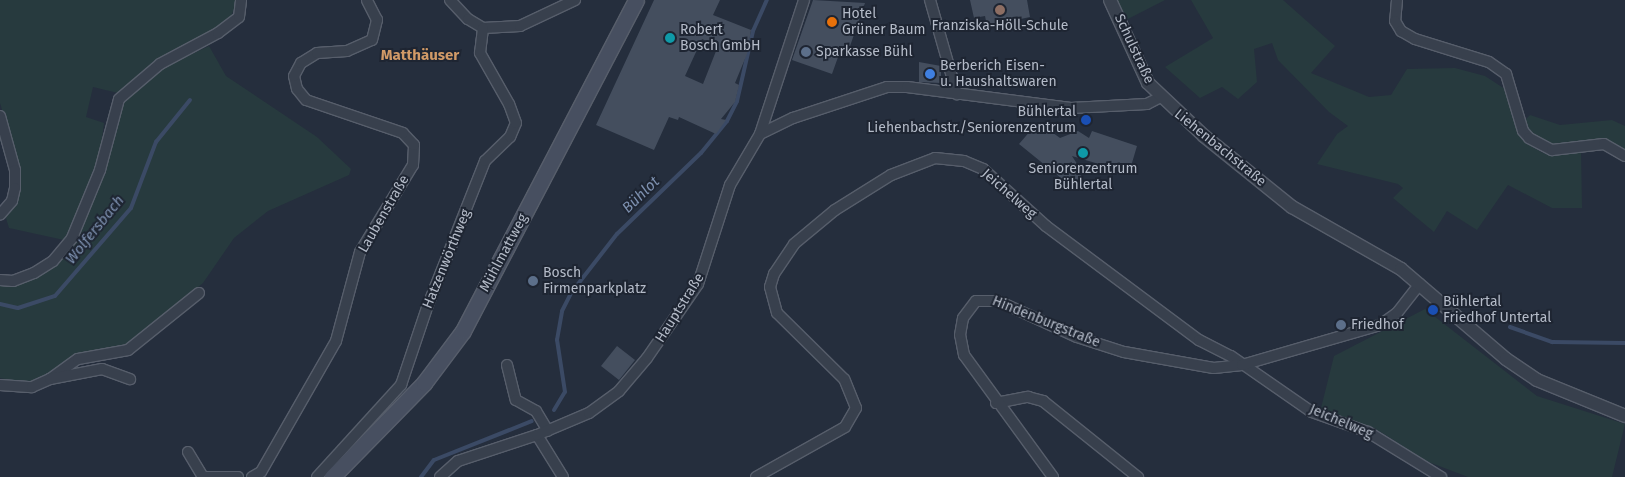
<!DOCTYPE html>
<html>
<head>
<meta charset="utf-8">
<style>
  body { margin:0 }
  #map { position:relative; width:1625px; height:477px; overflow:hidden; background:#252e3d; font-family:"Fira Sans",sans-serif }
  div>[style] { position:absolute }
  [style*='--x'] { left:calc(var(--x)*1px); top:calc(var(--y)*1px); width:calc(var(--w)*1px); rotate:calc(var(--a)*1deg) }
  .green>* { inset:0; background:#273a3e }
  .stream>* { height:4px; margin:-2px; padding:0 2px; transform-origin:2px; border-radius:2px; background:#3b4a65 }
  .building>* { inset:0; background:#444e5e }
  .roads { filter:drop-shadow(1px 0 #575e6b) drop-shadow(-1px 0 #575e6b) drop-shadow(0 1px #575e6b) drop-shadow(0 -1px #575e6b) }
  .minor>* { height:10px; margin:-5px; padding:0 5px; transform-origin:5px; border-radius:5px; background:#38404d }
  .tertiary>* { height:12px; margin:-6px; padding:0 6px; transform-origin:6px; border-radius:6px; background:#38404d }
  .secondary>* { height:15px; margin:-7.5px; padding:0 7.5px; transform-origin:7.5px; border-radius:7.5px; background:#474f60 }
  .dots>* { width:14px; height:14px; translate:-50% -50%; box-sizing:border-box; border:2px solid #1e2532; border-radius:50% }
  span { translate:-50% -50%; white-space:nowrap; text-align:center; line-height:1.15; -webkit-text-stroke:4px #1e2532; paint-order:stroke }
  .poi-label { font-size:14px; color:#b4bbc8 }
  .left { translate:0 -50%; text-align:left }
  .right { translate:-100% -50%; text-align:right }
  .street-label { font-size:14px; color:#b4bbc8 }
  .neighbourhood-label { font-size:15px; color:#d19a67; font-weight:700 }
  .water-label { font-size:15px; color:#7d90af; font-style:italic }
</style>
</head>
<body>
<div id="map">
  <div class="green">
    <div style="clip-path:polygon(0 0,238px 0,231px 16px,211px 33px,118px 93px,93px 87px,86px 117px,104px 123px,100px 154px,123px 103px,137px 86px,164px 67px,209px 46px,226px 76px,317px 137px,351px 169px,349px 175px,268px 211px,234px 238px,203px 283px,125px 350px,92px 352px,29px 383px,0 378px,0 286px,22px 282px,48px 268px,70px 249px,64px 240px,9px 228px,5px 215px,21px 188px,21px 173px,0 103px)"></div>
    <div style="clip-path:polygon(1116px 0,1165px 0,1126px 20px)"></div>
    <div style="clip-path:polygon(1191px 0,1283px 0,1335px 46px,1311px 73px,1369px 97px,1391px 95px,1407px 69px,1455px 68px,1485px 76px,1505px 89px,1520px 135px,1529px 145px,1543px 153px,1559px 155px,1581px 150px,1582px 208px,1552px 208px,1508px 185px,1477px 230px,1447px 211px,1434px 232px,1393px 198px,1403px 188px,1398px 184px,1317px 164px,1337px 134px,1348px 126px,1329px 112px,1278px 60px,1272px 43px,1254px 49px,1257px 82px,1238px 99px,1222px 87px,1200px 98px,1165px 67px,1213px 38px)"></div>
    <div style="clip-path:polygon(1530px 115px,1560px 125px,1612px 120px,1625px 126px,1625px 152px,1615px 145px,1554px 146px,1528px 132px,1524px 121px)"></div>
    <div style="clip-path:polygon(1425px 309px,1537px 396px,1625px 424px,1612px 477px,1468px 477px,1426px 461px,1381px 432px,1321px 408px,1334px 356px)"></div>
  </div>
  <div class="stream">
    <div style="--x:0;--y:304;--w:18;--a:13"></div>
    <div style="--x:18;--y:308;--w:39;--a:-18"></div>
    <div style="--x:55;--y:296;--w:116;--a:-49.2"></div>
    <div style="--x:131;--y:208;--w:71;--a:-69.3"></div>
    <div style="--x:156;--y:142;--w:54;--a:-51"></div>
    <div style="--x:1510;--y:327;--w:45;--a:19.7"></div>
    <div style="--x:1552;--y:342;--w:73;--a:0.8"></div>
    <div style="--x:554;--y:410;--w:21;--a:-59"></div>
    <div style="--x:565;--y:392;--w:53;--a:-98.7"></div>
    <div style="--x:557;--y:340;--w:29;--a:-80"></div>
    <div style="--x:562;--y:311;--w:20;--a:-63"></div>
    <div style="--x:571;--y:293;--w:75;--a:-52.1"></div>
    <div style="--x:617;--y:234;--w:117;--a:-44"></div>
    <div style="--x:701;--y:153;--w:41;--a:-50.9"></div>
    <div style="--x:727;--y:121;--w:22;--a:-63"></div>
    <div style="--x:737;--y:101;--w:72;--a:-77.1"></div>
    <div style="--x:753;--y:31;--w:34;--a:-66"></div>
    <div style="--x:421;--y:477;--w:21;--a:-53"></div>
    <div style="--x:434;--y:460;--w:105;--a:-21.7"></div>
  </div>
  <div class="building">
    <div style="clip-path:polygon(evenodd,654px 0,720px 0,713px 15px,751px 30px,747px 54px,735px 83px,739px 85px,735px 102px,721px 119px,726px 120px,716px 134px,679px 117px,678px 120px,669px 117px,654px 150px,596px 125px,654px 0,702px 39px,718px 46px,703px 84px,685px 76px,702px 39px)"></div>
    <div style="clip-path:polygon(813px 0,865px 3px,849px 49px,842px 46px,832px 74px,792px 60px)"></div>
    <div style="clip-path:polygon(970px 0,1027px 0,1030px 17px,987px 26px,985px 16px,974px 18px)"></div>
    <div style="clip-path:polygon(919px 62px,941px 66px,941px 83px,919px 82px)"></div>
    <div style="clip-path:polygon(1038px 122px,1060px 138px,1078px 131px,1089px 138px,1092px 131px,1137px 146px,1129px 173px,1072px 156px,1083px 173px,1072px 187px,1019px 144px)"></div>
    <div style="clip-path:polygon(617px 346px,635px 360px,619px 380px,601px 366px)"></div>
  </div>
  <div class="roads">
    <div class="minor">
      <div style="--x:450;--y:0;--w:26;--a:47"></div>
      <div style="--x:468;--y:19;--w:17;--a:31"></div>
      <div style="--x:483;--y:28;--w:37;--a:-3"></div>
      <div style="--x:520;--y:26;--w:61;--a:-25.3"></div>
      <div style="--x:930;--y:0;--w:98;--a:74"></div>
      <div style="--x:1397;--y:0;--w:21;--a:95"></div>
      <div style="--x:1395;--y:21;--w:12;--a:59"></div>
      <div style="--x:1401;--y:31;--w:16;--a:30"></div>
      <div style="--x:1415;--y:39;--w:77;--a:17.3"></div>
      <div style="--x:1489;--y:62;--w:21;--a:35"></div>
      <div style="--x:1506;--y:74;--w:59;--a:73.4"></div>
      <div style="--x:1523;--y:131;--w:9;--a:49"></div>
      <div style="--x:1529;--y:138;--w:26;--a:28"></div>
      <div style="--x:1552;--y:150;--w:52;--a:-6.6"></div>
      <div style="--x:1604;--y:144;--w:24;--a:30"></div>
      <div style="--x:0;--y:116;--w:56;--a:74.5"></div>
      <div style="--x:15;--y:170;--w:18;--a:90"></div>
      <div style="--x:15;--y:188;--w:13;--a:103"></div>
      <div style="--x:12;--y:201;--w:18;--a:131"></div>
      <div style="--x:760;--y:134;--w:37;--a:-26"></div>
      <div style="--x:793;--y:118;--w:99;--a:-18.3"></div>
      <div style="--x:887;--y:87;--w:20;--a:0"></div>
      <div style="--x:907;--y:87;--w:165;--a:7.3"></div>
      <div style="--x:1071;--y:108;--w:76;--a:-3"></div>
      <div style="--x:1147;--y:104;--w:13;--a:-27"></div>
      <div style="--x:0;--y:280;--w:13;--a:4"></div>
      <div style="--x:13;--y:281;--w:22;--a:-21"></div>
      <div style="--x:34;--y:273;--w:22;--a:-32"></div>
      <div style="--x:53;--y:261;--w:30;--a:-50"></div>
      <div style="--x:72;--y:238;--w:74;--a:-67.6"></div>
      <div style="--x:100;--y:170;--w:73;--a:-75"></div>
      <div style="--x:119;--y:99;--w:54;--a:-40.5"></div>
      <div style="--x:160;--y:64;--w:66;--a:-28.1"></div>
      <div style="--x:218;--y:33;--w:26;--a:-37"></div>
      <div style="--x:239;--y:17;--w:17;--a:-83"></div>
      <div style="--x:507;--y:365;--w:36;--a:76"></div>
      <div style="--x:516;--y:400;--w:23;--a:29"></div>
      <div style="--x:536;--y:411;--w:23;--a:59"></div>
      <div style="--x:50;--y:379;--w:34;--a:-36"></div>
      <div style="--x:78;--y:359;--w:51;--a:-10.2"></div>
      <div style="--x:128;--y:350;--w:91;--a:-38.8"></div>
      <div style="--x:0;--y:385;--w:32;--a:4"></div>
      <div style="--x:32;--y:387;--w:20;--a:-24"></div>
      <div style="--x:50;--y:379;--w:53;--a:-10.9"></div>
      <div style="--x:102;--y:369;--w:30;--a:20"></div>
      <div style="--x:996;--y:403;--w:33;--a:-11"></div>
      <div style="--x:1028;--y:397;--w:16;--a:15"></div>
      <div style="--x:1043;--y:401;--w:122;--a:38.7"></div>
      <div style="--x:537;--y:435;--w:49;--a:58.2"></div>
      <div style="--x:188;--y:452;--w:29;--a:59"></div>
      <div style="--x:203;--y:477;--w:35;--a:0"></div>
      <div style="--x:252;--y:477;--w:10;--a:-29"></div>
      <div style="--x:261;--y:472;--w:151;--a:-60.2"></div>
      <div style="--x:336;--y:341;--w:92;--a:-74.9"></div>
      <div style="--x:360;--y:252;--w:102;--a:-58.7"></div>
      <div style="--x:413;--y:165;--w:20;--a:-87"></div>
      <div style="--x:414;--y:145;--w:16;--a:-133"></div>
      <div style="--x:403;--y:133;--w:102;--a:-161.2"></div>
      <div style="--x:306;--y:100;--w:14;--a:-129"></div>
      <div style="--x:297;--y:89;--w:13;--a:-103"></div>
      <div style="--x:294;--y:76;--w:15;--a:-62"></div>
      <div style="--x:301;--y:63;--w:19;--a:-32"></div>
      <div style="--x:317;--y:53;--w:30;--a:-4"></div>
      <div style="--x:347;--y:51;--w:27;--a:-24"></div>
      <div style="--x:372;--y:40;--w:21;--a:-76"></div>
      <div style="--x:377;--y:20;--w:22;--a:-117"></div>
      <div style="--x:317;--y:477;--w:125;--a:-47.6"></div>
      <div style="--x:401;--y:385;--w:84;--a:-71.4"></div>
      <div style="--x:428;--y:305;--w:155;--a:-68.4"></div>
      <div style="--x:485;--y:161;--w:35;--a:-44"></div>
      <div style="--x:510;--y:137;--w:15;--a:-67"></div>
      <div style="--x:516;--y:123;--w:20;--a:-110"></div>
      <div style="--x:509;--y:104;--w:59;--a:-119.6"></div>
      <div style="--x:480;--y:53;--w:25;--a:-83"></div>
      <div style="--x:440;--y:477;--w:24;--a:-42"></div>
      <div style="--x:458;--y:461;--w:83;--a:-18.2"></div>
      <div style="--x:537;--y:435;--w:56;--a:-22.9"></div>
      <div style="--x:589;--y:413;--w:37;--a:-36"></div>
      <div style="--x:619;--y:391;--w:43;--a:-49.7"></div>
      <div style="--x:647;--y:358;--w:90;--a:-55.4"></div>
      <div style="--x:698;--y:284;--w:104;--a:-72.1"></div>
      <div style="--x:730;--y:185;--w:59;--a:-59.5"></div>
      <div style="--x:760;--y:134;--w:141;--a:-71.8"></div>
      <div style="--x:756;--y:477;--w:102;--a:-29.3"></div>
      <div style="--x:845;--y:427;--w:22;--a:-60"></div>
      <div style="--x:856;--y:408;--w:31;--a:-112"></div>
      <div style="--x:844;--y:379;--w:94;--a:-135.4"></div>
      <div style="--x:777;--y:313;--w:27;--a:-105"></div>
      <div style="--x:770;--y:287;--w:14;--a:-73"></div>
      <div style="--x:774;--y:274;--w:36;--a:-56"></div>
      <div style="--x:794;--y:244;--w:53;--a:-39.7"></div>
      <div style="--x:835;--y:210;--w:66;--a:-32"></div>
      <div style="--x:891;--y:175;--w:47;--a:-21.1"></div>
      <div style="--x:935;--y:158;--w:29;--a:6"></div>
      <div style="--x:964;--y:161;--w:21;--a:23"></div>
      <div style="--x:983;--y:169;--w:85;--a:42.1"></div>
      <div style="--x:1046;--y:226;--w:191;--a:36.7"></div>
      <div style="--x:1199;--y:340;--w:36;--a:27"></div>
      <div style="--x:1231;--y:356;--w:98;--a:34.7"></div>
      <div style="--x:1312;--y:412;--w:59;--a:19.7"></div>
      <div style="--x:1368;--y:432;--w:86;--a:31.7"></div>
      <div style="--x:1053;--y:477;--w:151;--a:-126.1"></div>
      <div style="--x:964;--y:355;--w:20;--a:-101"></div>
      <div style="--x:960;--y:335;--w:17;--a:-80"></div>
      <div style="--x:963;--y:318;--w:21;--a:-53"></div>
      <div style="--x:976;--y:301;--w:22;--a:0"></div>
      <div style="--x:998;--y:301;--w:87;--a:24.5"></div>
      <div style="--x:1077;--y:337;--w:49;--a:17.7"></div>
      <div style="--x:1124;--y:352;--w:91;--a:10.1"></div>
      <div style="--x:1214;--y:368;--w:28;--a:-6"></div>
      <div style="--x:1242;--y:365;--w:144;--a:-16.2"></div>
      <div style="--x:1380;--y:325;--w:21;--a:-35"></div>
      <div style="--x:1397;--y:313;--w:37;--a:-52"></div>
    </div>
    <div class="tertiary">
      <div style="--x:1110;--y:0;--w:91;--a:65.4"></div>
      <div style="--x:1148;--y:83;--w:77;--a:43.4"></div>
      <div style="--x:1204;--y:136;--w:113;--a:38.9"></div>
      <div style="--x:1292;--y:207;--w:125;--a:29.6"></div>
      <div style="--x:1401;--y:269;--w:138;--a:40.6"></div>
      <div style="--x:1506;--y:359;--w:37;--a:34"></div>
      <div style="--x:1537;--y:380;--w:95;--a:22.2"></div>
    </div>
    <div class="secondary">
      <div style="--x:332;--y:477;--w:132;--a:-45.6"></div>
      <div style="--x:424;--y:383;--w:65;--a:-53.1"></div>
      <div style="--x:463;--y:331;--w:373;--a:-62.4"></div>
    </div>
  </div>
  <div class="dots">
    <div style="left:1000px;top:10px;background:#8d6e63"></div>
    <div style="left:832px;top:22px;background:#e8710a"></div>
    <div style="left:670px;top:38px;background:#0f9aa8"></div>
    <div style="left:806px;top:52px;background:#5c6f8a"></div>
    <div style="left:930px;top:74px;background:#3f7fe0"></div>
    <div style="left:1086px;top:120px;background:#1a4fb4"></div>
    <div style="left:1083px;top:153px;background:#0f9aa8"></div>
    <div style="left:533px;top:281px;background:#5c6f8a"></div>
    <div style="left:1433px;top:310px;background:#1a4fb4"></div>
    <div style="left:1341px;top:325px;background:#5c6f8a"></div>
  </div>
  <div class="poi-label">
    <span class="left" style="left:842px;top:22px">Hotel<br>Grüner Baum</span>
    <span style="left:1000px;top:26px">Franziska-Höll-Schule</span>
    <span class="left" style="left:680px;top:38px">Robert<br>Bosch GmbH</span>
    <span class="left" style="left:816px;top:52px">Sparkasse Bühl</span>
    <span class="left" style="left:940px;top:74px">Berberich Eisen-<br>u. Haushaltswaren</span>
    <span class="right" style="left:1076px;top:120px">Bühlertal<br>Liehenbachstr./Seniorenzentrum</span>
    <span style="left:1083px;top:177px">Seniorenzentrum<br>Bühlertal</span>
    <span class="left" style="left:543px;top:281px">Bosch<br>Firmenparkplatz</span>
    <span class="left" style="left:1443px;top:310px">Bühlertal<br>Friedhof Untertal</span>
    <span class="left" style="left:1351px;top:325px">Friedhof</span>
  </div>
  <div class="street-label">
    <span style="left:1134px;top:49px;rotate:65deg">Schulstraße</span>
    <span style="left:1220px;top:148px;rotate:39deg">Liehenbachstraße</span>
    <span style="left:1009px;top:194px;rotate:41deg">Jeichelweg</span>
    <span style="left:384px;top:214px;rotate:-60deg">Laubenstraße</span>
    <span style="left:504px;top:253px;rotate:-62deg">Mühlmattweg</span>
    <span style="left:447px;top:259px;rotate:-68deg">Hatzenwörthweg</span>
    <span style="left:680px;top:308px;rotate:-58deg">Hauptstraße</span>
    <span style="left:1046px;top:322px;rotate:22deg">Hindenburgstraße</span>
    <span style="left:1341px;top:422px;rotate:23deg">Jeichelweg</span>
  </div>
  <div class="neighbourhood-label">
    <span style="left:420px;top:56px">Matthäuser</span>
  </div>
  <div class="water-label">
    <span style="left:641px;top:195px;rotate:-44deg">Bühlot</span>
    <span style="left:95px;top:230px;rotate:-51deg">Wolfersbach</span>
  </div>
</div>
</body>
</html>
